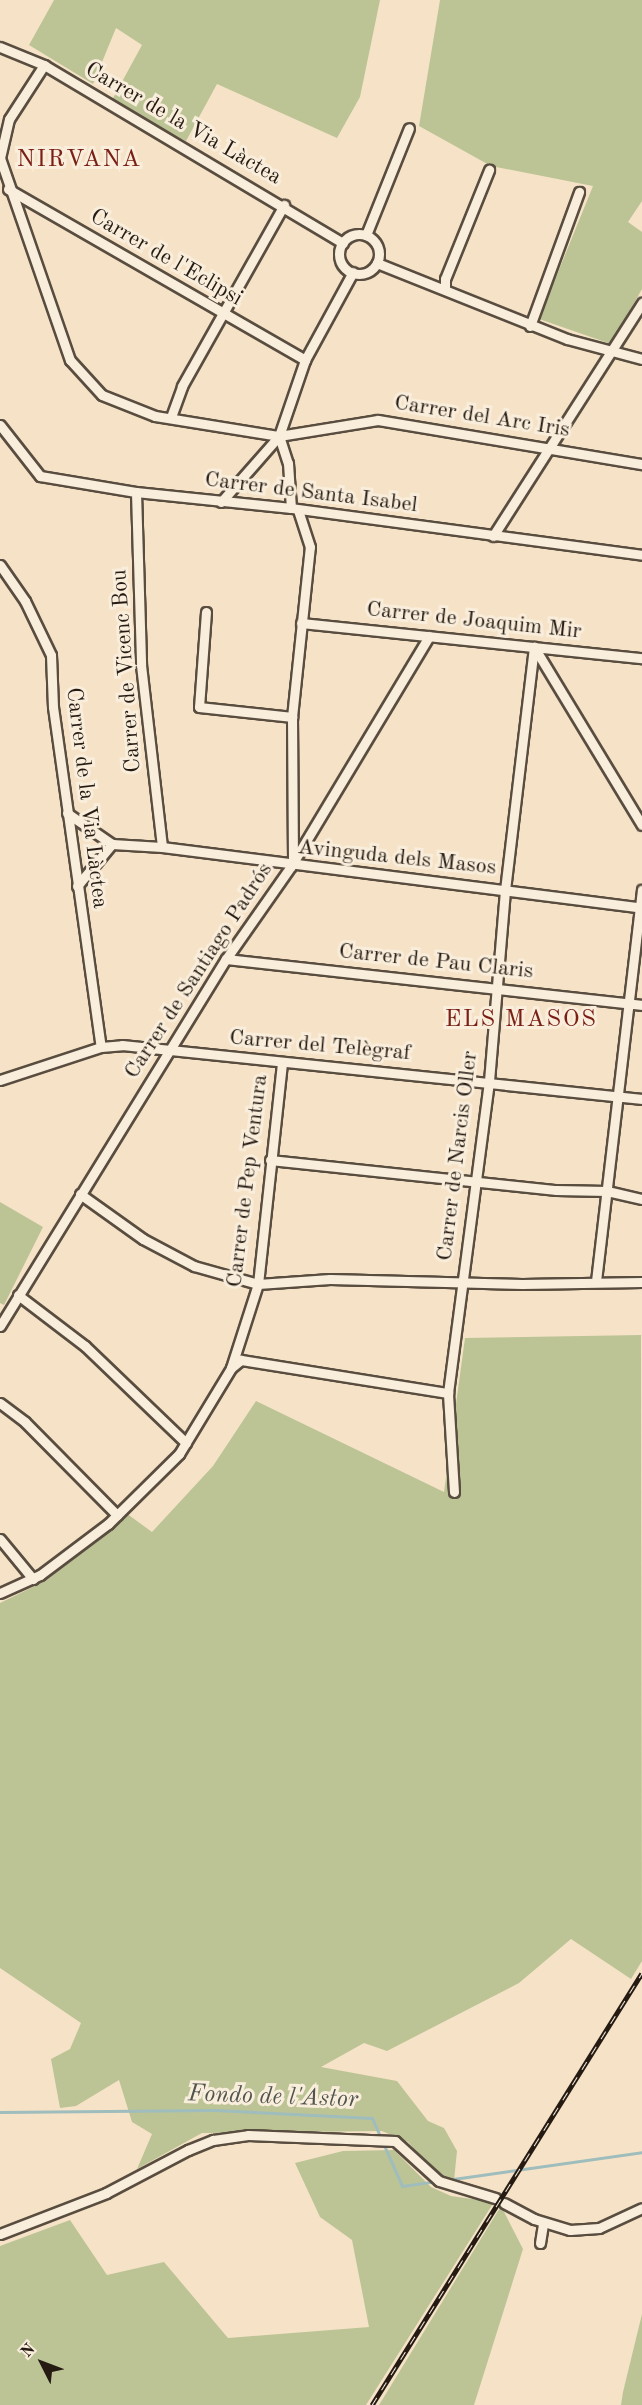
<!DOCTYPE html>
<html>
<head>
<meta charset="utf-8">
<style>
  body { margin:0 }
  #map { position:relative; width:642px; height:2405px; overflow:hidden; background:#f6e3c7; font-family:"Old Standard TT",serif }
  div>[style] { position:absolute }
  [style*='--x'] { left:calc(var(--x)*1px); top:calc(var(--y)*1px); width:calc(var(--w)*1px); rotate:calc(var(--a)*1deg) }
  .green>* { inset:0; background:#bcc496 }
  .stream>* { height:3px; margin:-1.5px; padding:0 1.5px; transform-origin:1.5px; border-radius:1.5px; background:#9ebdbc }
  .roads { filter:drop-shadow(2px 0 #594d40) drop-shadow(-2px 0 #594d40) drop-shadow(0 2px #594d40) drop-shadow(0 -2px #594d40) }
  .minor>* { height:9px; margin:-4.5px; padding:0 4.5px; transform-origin:4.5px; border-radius:4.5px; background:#f9eddb }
  .minor>.ring { margin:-4.5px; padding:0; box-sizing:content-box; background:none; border:9px solid #f9eddb; border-radius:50% }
  .rail>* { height:5px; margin-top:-2.5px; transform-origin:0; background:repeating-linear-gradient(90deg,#f9eddb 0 9px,#251b13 0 18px); box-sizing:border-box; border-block:2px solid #251b13 }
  span { translate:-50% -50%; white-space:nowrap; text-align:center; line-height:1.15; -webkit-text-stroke:6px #f9eddb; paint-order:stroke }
  .street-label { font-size:22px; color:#251b13 }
  .neighbourhood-label { font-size:24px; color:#7a1f14; letter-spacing:1.5px }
  .water-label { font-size:24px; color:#4f544e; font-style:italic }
  .north { position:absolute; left:12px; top:2333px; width:60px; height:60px; -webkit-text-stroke:4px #f9eddb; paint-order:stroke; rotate:312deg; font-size:16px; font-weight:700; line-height:24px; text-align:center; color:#251b13 }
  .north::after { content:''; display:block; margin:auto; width:21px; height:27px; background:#251b13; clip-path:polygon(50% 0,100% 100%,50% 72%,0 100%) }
</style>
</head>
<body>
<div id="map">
  <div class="green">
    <div style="clip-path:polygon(54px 0,380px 0,360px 97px,337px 138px,217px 84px,186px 141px,112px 100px,142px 45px,116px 28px,93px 84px,29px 45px)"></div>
    <div style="clip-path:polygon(440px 0,642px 0,642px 201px,628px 222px,642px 232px,642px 289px,611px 344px,539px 319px,593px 186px,491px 166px,419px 126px)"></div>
    <div style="clip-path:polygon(0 1202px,43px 1227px,4px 1305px,0 1303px)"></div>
    <div style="clip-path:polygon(641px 1335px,642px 1961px,631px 1979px,571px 1939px,519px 1983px,387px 2051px,364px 2043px,321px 2067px,397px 2081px,428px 2121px,444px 2128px,457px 2151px,454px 2181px,437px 2174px,408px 2142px,382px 2131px,202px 2133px,137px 2169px,152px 2134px,132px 2122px,119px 2080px,76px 2106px,60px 2108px,51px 2059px,70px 2049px,81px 2023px,0 1968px,0 1603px,39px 1584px,126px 1513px,152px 1532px,213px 1466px,256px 1401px,444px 1492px,465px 1338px)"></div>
    <div style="clip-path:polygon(394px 2150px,431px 2187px,451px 2196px,494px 2202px,366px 2405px,0 2405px,0 2246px,70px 2220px,107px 2275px,164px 2262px,228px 2338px,369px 2327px,352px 2240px,320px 2217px,295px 2163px,343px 2151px)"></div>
    <div style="clip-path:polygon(501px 2206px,523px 2249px,474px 2405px,379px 2405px)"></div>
    <div style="clip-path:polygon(642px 2314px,642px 2405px,621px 2405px,623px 2392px)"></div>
  </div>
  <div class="stream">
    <div style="--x:0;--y:2112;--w:215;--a:-0.5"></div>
    <div style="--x:215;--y:2110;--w:157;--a:2.9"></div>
    <div style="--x:372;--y:2118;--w:74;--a:66.2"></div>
    <div style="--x:402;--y:2186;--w:35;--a:-8"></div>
    <div style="--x:446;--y:2180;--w:198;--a:-8.1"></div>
  </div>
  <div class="roads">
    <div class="minor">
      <div style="--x:0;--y:47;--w:48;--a:22.2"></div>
      <div style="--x:44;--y:65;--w:348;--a:30.8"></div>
      <div style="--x:44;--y:65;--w:64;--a:122.9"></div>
      <div style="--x:9;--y:119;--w:40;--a:103"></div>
      <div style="--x:0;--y:158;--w:214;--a:70.9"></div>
      <div style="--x:70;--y:360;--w:47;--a:47.6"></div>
      <div style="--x:102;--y:395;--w:57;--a:21.6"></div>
      <div style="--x:155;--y:416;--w:126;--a:9.2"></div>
      <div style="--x:279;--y:436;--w:100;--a:-9.2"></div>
      <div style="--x:378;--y:420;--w:268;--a:9.5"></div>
      <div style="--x:8;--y:189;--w:343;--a:29.9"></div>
      <div class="ring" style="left:339px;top:234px;width:31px;height:31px"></div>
      <div style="--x:366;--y:235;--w:115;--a:-68.1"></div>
      <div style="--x:377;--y:263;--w:205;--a:21.8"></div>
      <div style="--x:567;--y:339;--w:78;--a:14.9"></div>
      <div style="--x:445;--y:289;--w:10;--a:-90"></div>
      <div style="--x:445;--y:279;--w:118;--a:-68"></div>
      <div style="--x:530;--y:326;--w:143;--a:-69.9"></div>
      <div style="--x:171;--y:417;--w:33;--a:-70"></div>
      <div style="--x:182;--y:386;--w:208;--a:-60.6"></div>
      <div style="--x:0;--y:425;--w:65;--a:51.9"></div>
      <div style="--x:40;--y:476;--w:97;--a:9.5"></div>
      <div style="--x:136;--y:492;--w:156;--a:5.9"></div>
      <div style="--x:291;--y:508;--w:354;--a:7.6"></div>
      <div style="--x:279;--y:436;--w:28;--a:72"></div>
      <div style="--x:288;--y:463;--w:45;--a:86.2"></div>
      <div style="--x:136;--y:492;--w:173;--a:88.3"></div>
      <div style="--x:141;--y:665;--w:183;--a:83.4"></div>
      <div style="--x:221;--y:502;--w:88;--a:-48.7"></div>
      <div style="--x:279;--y:436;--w:80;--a:-71.1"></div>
      <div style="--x:305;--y:360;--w:100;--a:-61.4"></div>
      <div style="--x:493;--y:536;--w:277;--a:-57.4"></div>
      <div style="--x:0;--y:565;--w:44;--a:55.2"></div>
      <div style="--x:25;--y:601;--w:60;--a:64.3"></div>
      <div style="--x:51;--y:655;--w:52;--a:87.8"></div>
      <div style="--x:53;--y:707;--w:343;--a:82"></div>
      <div style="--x:206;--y:612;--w:95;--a:94.2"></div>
      <div style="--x:199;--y:707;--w:94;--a:6.1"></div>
      <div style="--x:301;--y:623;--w:343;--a:5.9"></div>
      <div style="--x:534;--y:647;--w:208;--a:58.8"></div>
      <div style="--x:67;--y:813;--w:55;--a:34.6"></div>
      <div style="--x:112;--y:844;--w:50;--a:3.4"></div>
      <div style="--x:162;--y:847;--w:484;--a:7.2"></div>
      <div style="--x:293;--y:860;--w:143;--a:-90.4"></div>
      <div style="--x:292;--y:717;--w:171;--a:-84"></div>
      <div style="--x:310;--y:547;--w:38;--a:-108"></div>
      <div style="--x:77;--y:886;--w:55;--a:-50.2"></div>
      <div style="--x:226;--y:959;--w:419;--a:6.3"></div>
      <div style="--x:0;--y:1080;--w:106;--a:-18.1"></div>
      <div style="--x:101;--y:1047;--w:21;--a:-5"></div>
      <div style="--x:122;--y:1045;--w:523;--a:5.93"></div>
      <div style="--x:270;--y:1160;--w:288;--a:6"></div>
      <div style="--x:556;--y:1190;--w:51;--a:1.1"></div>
      <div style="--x:607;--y:1191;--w:36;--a:13"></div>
      <div style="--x:80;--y:1194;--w:77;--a:35.5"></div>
      <div style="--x:143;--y:1239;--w:58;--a:27.9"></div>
      <div style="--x:194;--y:1266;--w:66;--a:15.7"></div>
      <div style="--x:258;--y:1284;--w:72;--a:-4"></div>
      <div style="--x:330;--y:1279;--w:192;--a:1.5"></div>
      <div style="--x:522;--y:1284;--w:120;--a:-1"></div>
      <div style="--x:596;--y:1281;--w:394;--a:-83.3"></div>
      <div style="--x:18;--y:1295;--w:84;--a:37.3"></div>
      <div style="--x:85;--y:1346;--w:140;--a:43.8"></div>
      <div style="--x:0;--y:1326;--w:431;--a:-58.4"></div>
      <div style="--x:226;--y:959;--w:113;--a:-55"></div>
      <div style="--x:291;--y:866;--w:268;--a:-59"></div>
      <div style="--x:231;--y:1368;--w:13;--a:-39"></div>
      <div style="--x:241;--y:1360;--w:210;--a:9.1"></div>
      <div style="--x:0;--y:1403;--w:31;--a:37"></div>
      <div style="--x:25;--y:1422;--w:131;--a:45.3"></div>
      <div style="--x:454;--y:1492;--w:99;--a:-93.5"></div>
      <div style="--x:448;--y:1393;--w:315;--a:-82.5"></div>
      <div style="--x:489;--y:1081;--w:192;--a:-85.2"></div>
      <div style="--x:505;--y:890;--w:245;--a:-83.2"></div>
      <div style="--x:0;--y:1539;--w:52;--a:50.5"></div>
      <div style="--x:0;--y:1593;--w:44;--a:-24.2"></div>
      <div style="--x:40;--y:1575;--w:85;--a:-36.9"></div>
      <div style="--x:108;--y:1524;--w:100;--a:-44.6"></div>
      <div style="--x:179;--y:1454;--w:100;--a:-58.8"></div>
      <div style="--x:231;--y:1368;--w:88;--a:-72.2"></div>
      <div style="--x:258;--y:1284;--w:222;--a:-83.8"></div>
      <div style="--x:504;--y:2203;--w:34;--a:28"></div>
      <div style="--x:534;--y:2219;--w:38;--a:17"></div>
      <div style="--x:570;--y:2230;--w:29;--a:-4"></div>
      <div style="--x:599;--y:2228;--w:47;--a:-24.9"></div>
      <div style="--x:0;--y:2234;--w:114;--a:-21.1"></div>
      <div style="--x:106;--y:2193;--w:93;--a:-27.7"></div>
      <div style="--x:188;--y:2150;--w:27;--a:-22"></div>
      <div style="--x:213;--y:2140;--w:35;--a:-8"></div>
      <div style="--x:248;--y:2135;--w:147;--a:2.3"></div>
      <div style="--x:395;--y:2141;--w:59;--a:42.3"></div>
      <div style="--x:439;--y:2181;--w:59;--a:16.9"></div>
      <div style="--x:540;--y:2243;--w:20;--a:-81"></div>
    </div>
  </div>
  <div class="rail">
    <div style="--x:372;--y:2405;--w:509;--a:-57.99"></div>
  </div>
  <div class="street-label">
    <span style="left:183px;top:124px;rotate:30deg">Carrer de la Via Làctea</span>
    <span style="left:166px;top:258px;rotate:30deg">Carrer de l'Eclipsi</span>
    <span style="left:482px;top:417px;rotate:9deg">Carrer del Arc Iris</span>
    <span style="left:311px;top:493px;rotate:7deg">Carrer de Santa Isabel</span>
    <span style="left:474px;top:621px;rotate:6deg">Carrer de Joaquim Mir</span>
    <span style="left:127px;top:671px;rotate:-94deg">Carrer de Vicenc Bou</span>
    <span style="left:86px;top:798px;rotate:83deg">Carrer de la Via Làctea</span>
    <span style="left:397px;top:858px;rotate:6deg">Avinguda dels Masos</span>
    <span style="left:436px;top:962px;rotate:6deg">Carrer de Pau Claris</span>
    <span style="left:199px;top:971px;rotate:-57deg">Carrer de Santiago Padrós</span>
    <span style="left:320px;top:1046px;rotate:5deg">Carrer del Telègraf</span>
    <span style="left:458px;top:1156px;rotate:-83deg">Carrer de Narcis Oller</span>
    <span style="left:248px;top:1181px;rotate:-83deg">Carrer de Pep Ventura</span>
  </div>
  <div class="neighbourhood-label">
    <span style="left:79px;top:161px">NIRVANA</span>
    <span style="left:521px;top:1021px">ELS MASOS</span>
  </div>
  <div class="water-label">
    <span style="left:273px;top:2098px;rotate:2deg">Fondo de l'Astor</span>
  </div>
  <div class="north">N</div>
</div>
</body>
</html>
